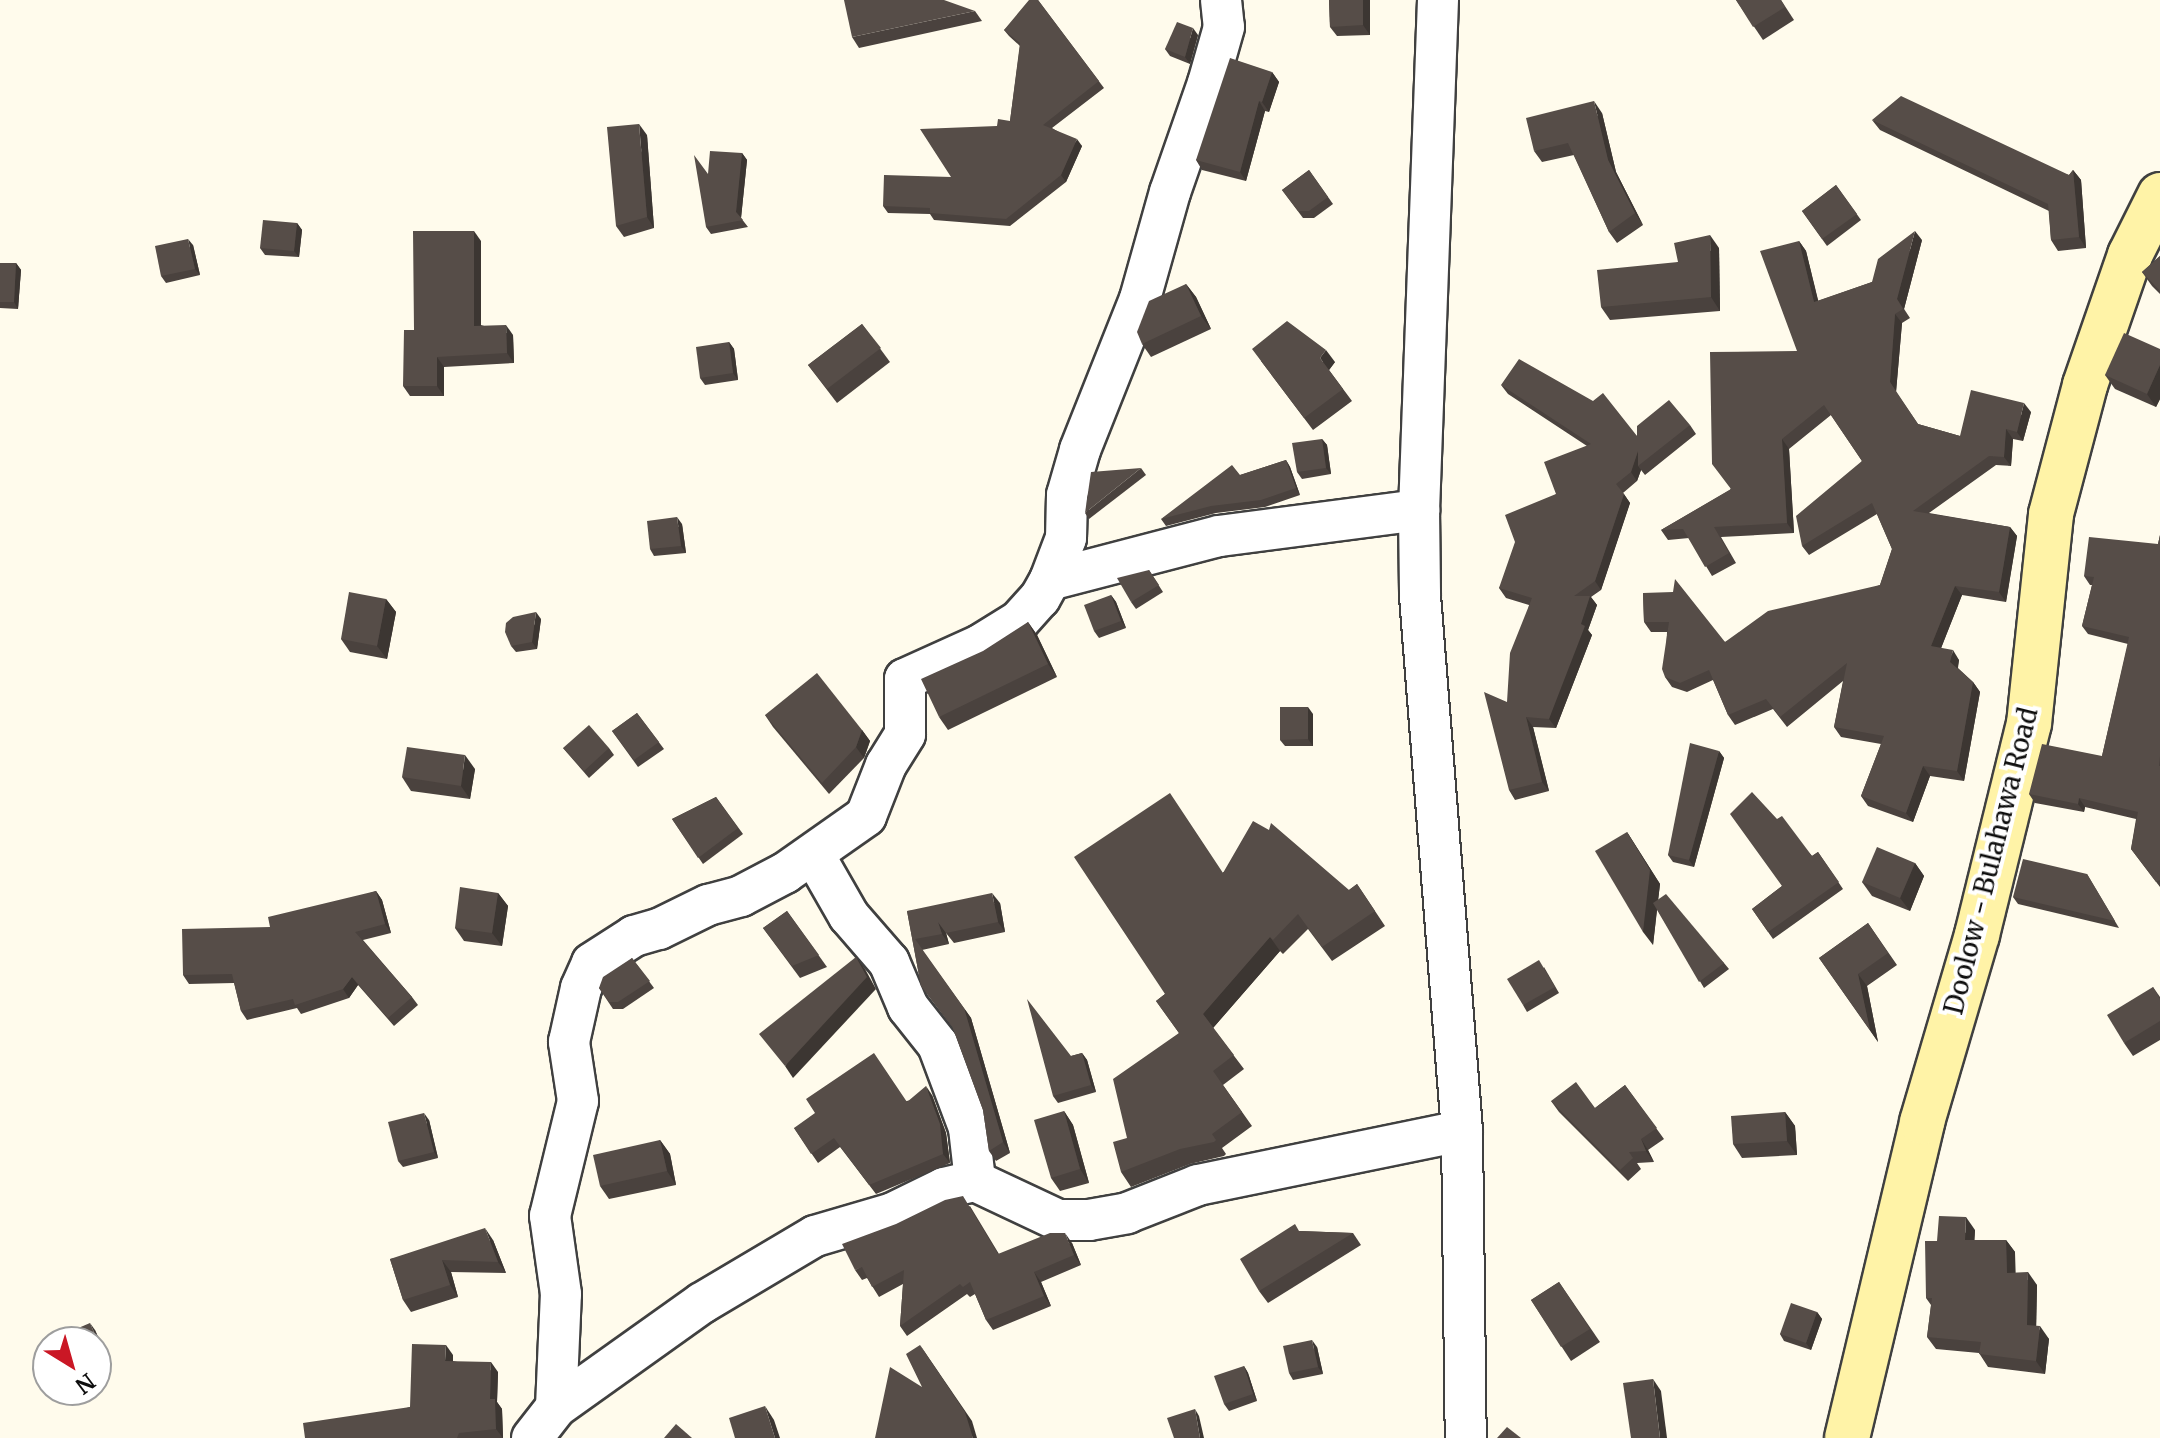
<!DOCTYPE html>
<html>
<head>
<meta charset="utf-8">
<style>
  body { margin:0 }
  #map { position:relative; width:2160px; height:1438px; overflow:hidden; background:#fffbec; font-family:Merriweather,serif }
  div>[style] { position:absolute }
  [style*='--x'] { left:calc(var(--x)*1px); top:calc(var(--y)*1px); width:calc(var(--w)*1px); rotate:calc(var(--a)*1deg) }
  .roads { filter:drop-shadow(2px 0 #404040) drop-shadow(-2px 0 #404040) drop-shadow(0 2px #404040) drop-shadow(0 -2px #404040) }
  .street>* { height:40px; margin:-20px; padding:0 20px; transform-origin:20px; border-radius:20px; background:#fff }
  .secondary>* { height:44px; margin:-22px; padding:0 22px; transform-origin:22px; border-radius:22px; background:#fff3a7 }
  .wall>* { inset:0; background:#4a423e }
  .shaded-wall>* { inset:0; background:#3c3632 }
  .building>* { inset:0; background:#564d48 }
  span { translate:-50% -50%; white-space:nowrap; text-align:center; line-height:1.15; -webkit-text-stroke:8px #fff; paint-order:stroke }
  .street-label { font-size:26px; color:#0d0d0d }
  .north { position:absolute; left:32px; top:1326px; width:80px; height:80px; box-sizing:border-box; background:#fff; border:2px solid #9e9e9e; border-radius:50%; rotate:143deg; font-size:22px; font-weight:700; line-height:32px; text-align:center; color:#0d0d0d }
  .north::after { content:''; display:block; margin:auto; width:28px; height:36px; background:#ca1725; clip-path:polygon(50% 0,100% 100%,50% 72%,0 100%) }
</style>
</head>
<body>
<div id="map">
  <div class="roads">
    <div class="street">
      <div style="--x:1221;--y:0;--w:27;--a:84"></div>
      <div style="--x:1224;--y:27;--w:58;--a:105.9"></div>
      <div style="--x:1208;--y:83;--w:115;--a:109.2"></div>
      <div style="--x:1170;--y:192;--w:111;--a:105.7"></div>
      <div style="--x:1140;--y:299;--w:162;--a:111.7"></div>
      <div style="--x:1080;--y:450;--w:47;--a:106.1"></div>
      <div style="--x:1067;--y:495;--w:43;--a:91.3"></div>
      <div style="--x:1066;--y:538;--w:45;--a:110.9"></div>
      <div style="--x:1050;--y:580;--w:175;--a:-14.6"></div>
      <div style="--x:1219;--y:536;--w:202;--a:-7.4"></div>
      <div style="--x:1438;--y:0;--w:510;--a:92.13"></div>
      <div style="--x:1419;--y:510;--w:86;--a:89.3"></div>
      <div style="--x:1420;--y:596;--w:537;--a:85.51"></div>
      <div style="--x:1462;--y:1131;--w:307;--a:89.3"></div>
      <div style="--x:814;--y:855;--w:70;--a:60.2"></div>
      <div style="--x:849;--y:916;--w:61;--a:49"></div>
      <div style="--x:889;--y:962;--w:49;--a:67.1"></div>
      <div style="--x:908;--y:1007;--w:48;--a:51.7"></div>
      <div style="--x:938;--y:1045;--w:89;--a:69.5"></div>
      <div style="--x:969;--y:1128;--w:53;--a:83.5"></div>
      <div style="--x:556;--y:1407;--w:113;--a:-87.5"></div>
      <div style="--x:561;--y:1294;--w:79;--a:-98"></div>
      <div style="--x:550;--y:1216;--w:118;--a:-76.3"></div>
      <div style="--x:578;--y:1101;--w:60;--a:-98.7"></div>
      <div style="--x:569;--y:1042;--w:55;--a:-77.5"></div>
      <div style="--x:581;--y:988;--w:27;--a:-66"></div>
      <div style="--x:592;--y:963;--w:50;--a:-32.7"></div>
      <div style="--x:634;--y:936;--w:26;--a:-16"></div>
      <div style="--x:659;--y:929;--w:55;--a:-26.1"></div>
      <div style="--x:708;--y:905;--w:34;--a:-15"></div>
      <div style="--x:741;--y:896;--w:50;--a:-27.6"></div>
      <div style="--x:785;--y:873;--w:99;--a:-35.1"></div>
      <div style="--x:866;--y:816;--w:55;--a:-68.6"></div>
      <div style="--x:886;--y:765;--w:36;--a:-58"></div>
      <div style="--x:905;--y:734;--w:55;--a:-90"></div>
      <div style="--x:905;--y:679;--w:82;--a:-24.4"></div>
      <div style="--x:980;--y:645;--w:46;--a:-31.6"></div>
      <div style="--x:1019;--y:621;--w:31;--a:-48"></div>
      <div style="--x:1040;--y:598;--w:21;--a:-61"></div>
      <div style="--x:532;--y:1438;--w:39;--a:-52"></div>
      <div style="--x:556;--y:1407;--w:179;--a:-35.5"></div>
      <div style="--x:702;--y:1303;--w:131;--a:-30.7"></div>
      <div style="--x:815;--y:1236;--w:81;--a:-16.4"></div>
      <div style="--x:893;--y:1213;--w:57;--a:-26.1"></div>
      <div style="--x:944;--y:1188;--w:32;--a:-13"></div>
      <div style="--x:975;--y:1181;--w:92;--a:25.2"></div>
      <div style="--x:1058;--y:1220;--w:31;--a:0"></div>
      <div style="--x:1089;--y:1220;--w:39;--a:-10"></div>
      <div style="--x:1127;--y:1213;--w:76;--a:-21.5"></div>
      <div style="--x:1198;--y:1185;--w:269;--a:-11.6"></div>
    </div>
    <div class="secondary">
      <div style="--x:1847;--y:1438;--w:325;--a:-76.6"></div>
      <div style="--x:1922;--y:1122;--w:195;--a:-73.6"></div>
      <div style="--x:1977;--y:935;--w:217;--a:-76.2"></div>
      <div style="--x:2029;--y:724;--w:211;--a:-84"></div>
      <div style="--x:2051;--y:514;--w:133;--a:-75.2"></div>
      <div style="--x:2085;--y:385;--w:138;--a:-70.9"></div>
      <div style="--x:2130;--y:255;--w:67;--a:-63.4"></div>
    </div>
  </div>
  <div class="wall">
    <div style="clip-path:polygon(1038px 0,1104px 88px,1052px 128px,1082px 146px,1066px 182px,1010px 226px,934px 220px,930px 214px,888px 213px,883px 206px,951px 177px,997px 126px,1010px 121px,1020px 46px,1009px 36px,1004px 30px)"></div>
    <div style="clip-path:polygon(1329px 0,1370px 0,1370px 35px,1337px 36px,1330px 27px)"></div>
    <div style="clip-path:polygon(1736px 0,1781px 0,1794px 20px,1763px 40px)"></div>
    <div style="clip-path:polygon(975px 11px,982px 21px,859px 48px,852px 37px)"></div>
    <div style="clip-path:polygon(1198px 35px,1190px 64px,1170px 56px,1165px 49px)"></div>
    <div style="clip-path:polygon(1272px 72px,1279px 82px,1269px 112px,1265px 111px,1246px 181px,1202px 170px,1196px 160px)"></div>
    <div style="clip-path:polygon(1602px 113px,1616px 172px,1643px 225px,1617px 243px,1609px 232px,1574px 155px,1542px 162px,1534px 151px)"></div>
    <div style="clip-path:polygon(1872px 120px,2069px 175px,2073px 170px,2081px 180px,2086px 248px,2058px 251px,2051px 240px,2049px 211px,1880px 130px)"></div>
    <div style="clip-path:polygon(647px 135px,654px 228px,624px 237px,616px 226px)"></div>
    <div style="clip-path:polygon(742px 153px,747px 160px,741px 218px,748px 227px,711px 234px,706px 227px,708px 174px)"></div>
    <div style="clip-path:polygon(1309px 170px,1333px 204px,1314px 218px,1303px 218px,1282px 190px)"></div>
    <div style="clip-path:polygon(1836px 185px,1861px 220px,1827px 246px,1802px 211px)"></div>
    <div style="clip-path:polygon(297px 223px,302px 230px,299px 257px,265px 255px,260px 248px)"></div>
    <div style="clip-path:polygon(1922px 240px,1904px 309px,1910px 318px,1902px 323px,1896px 392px,1918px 424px,1960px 436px,2031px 412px,2023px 441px,2013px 439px,2011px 466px,1996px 465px,1929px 513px,2010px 527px,2017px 536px,2006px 602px,1962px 595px,1941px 648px,1959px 660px,1958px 668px,1973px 682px,1980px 692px,1964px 781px,1930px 776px,1913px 822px,1868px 806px,1861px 796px,1881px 744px,1841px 737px,1834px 727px,1843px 681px,1787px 727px,1773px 709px,1735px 725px,1728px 715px,1713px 680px,1687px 692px,1672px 687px,1665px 677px,1667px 632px,1651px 632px,1644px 622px,1643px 593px,1725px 642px,1880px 585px,1892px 549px,1877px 514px,1809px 555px,1802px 546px,1862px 461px,1831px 415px,1789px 449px,1794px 533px,1721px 537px,1736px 563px,1712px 576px,1689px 538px,1668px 540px,1661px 530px,1730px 490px,1797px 351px,1799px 241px,1806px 251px,1818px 301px,1872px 282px)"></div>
    <div style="clip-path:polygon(481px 241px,481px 325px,513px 335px,514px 363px,444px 367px,444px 396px,410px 396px,403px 386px,414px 330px)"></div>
    <div style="clip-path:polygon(193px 245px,200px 275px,166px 283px,161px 276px)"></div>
    <div style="clip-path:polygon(1719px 248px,1720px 311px,1610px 320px,1601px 307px,1678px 262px)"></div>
    <div style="clip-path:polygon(2160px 256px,2160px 294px,2152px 286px,2142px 272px)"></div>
    <div style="clip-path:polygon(0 263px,16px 263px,21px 270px,18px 309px,0 308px)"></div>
    <div style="clip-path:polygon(1186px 284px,1196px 297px,1211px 329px,1151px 357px,1142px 344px)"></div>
    <div style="clip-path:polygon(862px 324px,890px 362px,837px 403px,808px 365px)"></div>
    <div style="clip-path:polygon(729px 342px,734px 349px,738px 380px,705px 385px,700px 378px)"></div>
    <div style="clip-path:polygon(2160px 349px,2160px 399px,2156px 407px,2115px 389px,2105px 375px)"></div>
    <div style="clip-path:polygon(1261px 361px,1335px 362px,1329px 370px,1352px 401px,1313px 430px)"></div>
    <div style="clip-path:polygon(1501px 385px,1637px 436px,1690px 425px,1696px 434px,1645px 475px,1641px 470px,1637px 481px,1623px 493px,1630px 503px,1601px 590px,1591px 597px,1597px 605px,1588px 630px,1592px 635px,1556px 728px,1533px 727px,1549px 791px,1515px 800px,1509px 790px,1529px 605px,1506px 598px,1499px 588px,1556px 494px,1587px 446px,1508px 394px)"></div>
    <div style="clip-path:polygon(1322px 439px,1327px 445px,1331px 474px,1302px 479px,1297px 472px)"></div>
    <div style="clip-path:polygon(1286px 460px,1290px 467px,1300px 495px,1265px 507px,1216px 513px,1166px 526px,1161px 519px,1240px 475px)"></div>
    <div style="clip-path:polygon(1141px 468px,1146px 475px,1089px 519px,1085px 513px)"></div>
    <div style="clip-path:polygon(682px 524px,686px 553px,654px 556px,650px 549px)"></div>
    <div style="clip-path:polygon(2160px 535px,2160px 887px,2131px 849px,2136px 819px,2085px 807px,2084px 812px,2035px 803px,2029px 794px,2102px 756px,2128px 644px,2088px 634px,2082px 626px,2092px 585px,2090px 585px,2084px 576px,2158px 544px)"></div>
    <div style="clip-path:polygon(1149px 570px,1163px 592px,1136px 609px,1131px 602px)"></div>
    <div style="clip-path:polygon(1111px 595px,1116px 602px,1126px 628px,1099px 638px,1094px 631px)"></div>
    <div style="clip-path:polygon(386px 599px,396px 612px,387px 659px,350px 652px,341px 639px)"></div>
    <div style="clip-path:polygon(541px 619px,537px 649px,516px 652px,511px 646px)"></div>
    <div style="clip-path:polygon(1028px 622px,1037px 635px,1057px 677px,948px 730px,939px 717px)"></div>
    <div style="clip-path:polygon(637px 713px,664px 749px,638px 767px,612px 731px)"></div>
    <div style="clip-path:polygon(1313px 714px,1313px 746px,1285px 746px,1280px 740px)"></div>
    <div style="clip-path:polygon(765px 715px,862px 730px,870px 741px,864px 758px,829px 794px,773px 727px)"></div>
    <div style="clip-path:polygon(563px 748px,609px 748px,614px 755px,589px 778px)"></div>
    <div style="clip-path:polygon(1719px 751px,1724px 758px,1694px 867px,1673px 862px,1668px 855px)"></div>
    <div style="clip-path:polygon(475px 769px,470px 799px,411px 791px,402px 777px)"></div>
    <div style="clip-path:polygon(716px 797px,743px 834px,703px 864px,672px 819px)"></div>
    <div style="clip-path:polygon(1777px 819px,1812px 856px,1818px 852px,1843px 889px,1773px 939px,1752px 909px,1782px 886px)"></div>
    <div style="clip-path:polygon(1627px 832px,1660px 884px,1658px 900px,1724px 963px,1729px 969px,1704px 988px,1657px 909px,1653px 945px)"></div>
    <div style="clip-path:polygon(1915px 863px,1924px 876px,1910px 911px,1872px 896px,1862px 882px)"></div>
    <div style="clip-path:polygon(1223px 872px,1349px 890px,1357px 884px,1385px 926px,1332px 961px,1308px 929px,1283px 954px,1280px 951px,1213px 1028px,1244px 1069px,1223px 1085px,1252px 1126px,1222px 1148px,1226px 1154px,1224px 1156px,1190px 1164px,1131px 1187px,1121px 1172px,1127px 1138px,1179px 1033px,1156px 1001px,1165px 994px)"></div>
    <div style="clip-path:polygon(2087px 874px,2119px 928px,2018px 904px,2013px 897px)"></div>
    <div style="clip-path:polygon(376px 891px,382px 900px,391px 933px,363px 940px,412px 997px,418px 1005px,394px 1026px,358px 985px,349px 998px,301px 1014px,297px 1008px,247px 1020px,241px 1011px,234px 983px,189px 984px,183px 975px,270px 927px)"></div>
    <div style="clip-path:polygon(498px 893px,508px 906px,502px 946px,464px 941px,455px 928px)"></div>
    <div style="clip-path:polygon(1000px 903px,1005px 932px,954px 943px,946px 933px,949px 944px,922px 950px,971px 1018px,1010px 1153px,996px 1161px,989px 1151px,983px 1110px,953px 1028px,921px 986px,907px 911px)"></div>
    <div style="clip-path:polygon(787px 911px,827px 967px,800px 978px,763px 928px)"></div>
    <div style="clip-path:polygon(1868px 923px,1897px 965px,1867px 986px,1878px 1042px,1819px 958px)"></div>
    <div style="clip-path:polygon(632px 958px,654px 988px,623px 1009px,613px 1009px,599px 988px)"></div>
    <div style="clip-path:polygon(1544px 967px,1559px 993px,1527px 1012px,1523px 1005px)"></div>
    <div style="clip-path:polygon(2153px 987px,2160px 997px,2160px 1040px,2133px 1056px,2124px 1043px)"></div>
    <div style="clip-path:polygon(1082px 1053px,1087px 1060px,1096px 1092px,1058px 1103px,1053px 1096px,1071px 1056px)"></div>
    <div style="clip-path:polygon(1625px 1085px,1664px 1139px,1648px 1150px,1654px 1162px,1637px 1163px,1641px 1169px,1628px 1181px,1559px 1112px,1551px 1101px,1595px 1108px)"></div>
    <div style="clip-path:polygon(932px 1095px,946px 1133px,950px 1163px,876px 1194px,840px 1147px,818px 1163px,794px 1128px)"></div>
    <div style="clip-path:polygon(1064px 1111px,1073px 1125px,1089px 1183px,1060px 1191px,1051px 1178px)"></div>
    <div style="clip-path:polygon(1785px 1112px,1795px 1126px,1797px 1155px,1742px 1158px,1733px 1144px)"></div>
    <div style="clip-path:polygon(429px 1120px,438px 1158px,403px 1167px,398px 1161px)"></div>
    <div style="clip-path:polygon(660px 1140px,670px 1154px,676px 1185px,609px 1199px,600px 1186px)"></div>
    <div style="clip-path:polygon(970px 1206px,999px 1254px,1072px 1243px,1081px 1265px,1041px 1282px,1051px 1306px,993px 1330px,986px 1320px,975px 1294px,970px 1297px,967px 1294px,907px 1336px,900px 1326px,903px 1284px,879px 1297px,867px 1278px,862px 1280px,855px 1270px)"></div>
    <div style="clip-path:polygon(1975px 1230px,1974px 1240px,2006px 1240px,2015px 1252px,2015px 1273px,2037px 1285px,2036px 1326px,2049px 1339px,2045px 1374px,1988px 1367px,1979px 1353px,1936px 1349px,1927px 1337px,1931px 1305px,1926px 1298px,1937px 1241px)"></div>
    <div style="clip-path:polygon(1300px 1231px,1353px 1233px,1361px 1245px,1268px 1303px,1259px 1291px)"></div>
    <div style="clip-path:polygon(493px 1240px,506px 1273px,451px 1272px,458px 1297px,411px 1312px,403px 1300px,390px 1259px)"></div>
    <div style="clip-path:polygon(1559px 1282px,1600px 1342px,1571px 1361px,1531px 1300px)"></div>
    <div style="clip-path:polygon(1817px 1312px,1822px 1319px,1811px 1350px,1784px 1341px,1780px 1334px)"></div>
    <div style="clip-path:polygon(95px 1330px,110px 1364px,96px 1371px,96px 1342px)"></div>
    <div style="clip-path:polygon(1317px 1347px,1323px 1374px,1293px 1380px,1289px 1373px)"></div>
    <div style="clip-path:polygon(453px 1355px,453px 1361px,498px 1372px,497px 1402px,502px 1409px,503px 1438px,305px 1438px,410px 1407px)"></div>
    <div style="clip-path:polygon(1244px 1366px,1248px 1373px,1257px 1401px,1229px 1411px,1224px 1404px)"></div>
  </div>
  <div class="shaded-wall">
    <div style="clip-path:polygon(1363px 0,1370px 0,1370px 35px,1363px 25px)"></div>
    <div style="clip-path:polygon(1193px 28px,1198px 35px,1190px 64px,1185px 57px)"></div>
    <div style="clip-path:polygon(1272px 72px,1279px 82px,1269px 112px,1262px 102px)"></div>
    <div style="clip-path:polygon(1259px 101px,1265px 111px,1246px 181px,1240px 172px)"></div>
    <div style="clip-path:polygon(1594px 101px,1602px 113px,1616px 172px,1643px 225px,1635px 213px,1608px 160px)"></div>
    <div style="clip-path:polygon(639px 124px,647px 135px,654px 228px,647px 217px)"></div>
    <div style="clip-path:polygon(1077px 139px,1082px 146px,1066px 182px,1061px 175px)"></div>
    <div style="clip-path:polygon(742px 153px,747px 160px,741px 218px,736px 212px)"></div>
    <div style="clip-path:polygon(2073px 170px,2081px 180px,2086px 248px,2079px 237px)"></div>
    <div style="clip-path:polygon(297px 223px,302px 230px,299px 257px,294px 251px)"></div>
    <div style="clip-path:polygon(474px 231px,481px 241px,481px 336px,474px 326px)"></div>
    <div style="clip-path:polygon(1915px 231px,1922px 240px,1904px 309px,1910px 318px,1897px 299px)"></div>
    <div style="clip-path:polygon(1710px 235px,1719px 248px,1720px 311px,1711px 297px)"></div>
    <div style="clip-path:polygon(188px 239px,193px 245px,200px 275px,195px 269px)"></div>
    <div style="clip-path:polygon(1799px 241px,1806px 251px,1821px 312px,1814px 302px)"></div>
    <div style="clip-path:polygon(16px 263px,21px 270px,18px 309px,14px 302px)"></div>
    <div style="clip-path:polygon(1186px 284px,1196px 297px,1211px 329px,1201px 316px)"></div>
    <div style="clip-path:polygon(1895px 314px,1902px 323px,1896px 392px,1890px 382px)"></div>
    <div style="clip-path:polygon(506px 325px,513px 335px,514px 363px,507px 353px)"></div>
    <div style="clip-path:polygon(729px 342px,734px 349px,738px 380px,733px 373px)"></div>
    <div style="clip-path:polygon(1326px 350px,1335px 362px,1329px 370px,1320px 358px)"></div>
    <div style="clip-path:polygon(437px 357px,444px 367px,444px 396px,437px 386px)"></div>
    <div style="clip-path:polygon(2160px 365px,2160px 399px,2156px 407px,2147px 394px)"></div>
    <div style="clip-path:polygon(2024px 403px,2031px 412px,2023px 441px,2017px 432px)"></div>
    <div style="clip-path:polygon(2006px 429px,2013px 439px,2011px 466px,2004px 457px)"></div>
    <div style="clip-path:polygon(1322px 439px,1327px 445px,1331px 474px,1326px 468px)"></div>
    <div style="clip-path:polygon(1782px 439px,1789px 449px,1794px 533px,1787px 523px)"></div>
    <div style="clip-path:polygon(1638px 451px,1638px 466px,1641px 470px,1637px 481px,1631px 472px)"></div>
    <div style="clip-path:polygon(1286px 460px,1290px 467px,1300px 495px,1296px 488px)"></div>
    <div style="clip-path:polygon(1624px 494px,1630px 503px,1601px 590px,1595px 581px)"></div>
    <div style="clip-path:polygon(677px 517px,682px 524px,686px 553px,681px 546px)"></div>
    <div style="clip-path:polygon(2010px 527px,2017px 536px,2006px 602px,1999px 592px)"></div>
    <div style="clip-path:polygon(1955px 586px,1962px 595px,1938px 656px,1931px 646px)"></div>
    <div style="clip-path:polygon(1111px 595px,1116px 602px,1126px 628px,1121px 621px)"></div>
    <div style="clip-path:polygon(1590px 596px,1597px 605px,1588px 630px,1592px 635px,1556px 728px,1549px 719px)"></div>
    <div style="clip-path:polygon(386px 599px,396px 612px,387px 659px,377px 646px)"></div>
    <div style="clip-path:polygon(536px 612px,541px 619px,537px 649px,532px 642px)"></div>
    <div style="clip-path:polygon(1028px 622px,1037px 635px,1057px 677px,1048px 664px)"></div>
    <div style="clip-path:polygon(1953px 650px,1959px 660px,1957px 671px,1950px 662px)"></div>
    <div style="clip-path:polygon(1973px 682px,1980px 692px,1964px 781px,1957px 771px)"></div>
    <div style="clip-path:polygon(1308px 707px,1313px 714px,1313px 746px,1308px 739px)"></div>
    <div style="clip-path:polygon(1526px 717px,1533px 727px,1549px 791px,1542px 782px)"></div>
    <div style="clip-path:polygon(862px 730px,870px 741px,864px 758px,856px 747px)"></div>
    <div style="clip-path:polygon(1719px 751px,1724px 758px,1694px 867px,1689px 860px)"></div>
    <div style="clip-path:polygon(465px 755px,475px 769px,470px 799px,461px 786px)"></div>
    <div style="clip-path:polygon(1923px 766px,1930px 776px,1913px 822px,1906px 813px)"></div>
    <div style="clip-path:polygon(2079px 798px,2085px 807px,2084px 812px,2078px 804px)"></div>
    <div style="clip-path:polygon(1627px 832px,1660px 884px,1653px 945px,1643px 932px)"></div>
    <div style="clip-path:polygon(1915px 863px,1924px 876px,1910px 911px,1900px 898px)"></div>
    <div style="clip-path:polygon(376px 891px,382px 900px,391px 933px,385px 924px)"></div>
    <div style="clip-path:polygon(498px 893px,508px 906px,502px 946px,492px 933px)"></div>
    <div style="clip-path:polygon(992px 893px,1000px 903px,1005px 932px,998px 922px)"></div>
    <div style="clip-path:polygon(938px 922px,946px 933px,949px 944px,942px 934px)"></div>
    <div style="clip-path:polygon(1270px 937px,1280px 951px,1213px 1028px,1203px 1014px)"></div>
    <div style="clip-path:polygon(856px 957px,865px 969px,876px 989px,793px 1078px,785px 1066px)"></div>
    <div style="clip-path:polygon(1858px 974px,1867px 986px,1878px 1042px,1870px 1030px)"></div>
    <div style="clip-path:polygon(352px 977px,358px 985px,349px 998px,343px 989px)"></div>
    <div style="clip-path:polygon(964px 1008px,971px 1018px,1010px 1153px,1003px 1142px)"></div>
    <div style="clip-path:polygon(1082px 1053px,1087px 1060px,1096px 1092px,1091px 1085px)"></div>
    <div style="clip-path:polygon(926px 1086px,932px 1095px,946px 1133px,950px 1163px,943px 1154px)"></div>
    <div style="clip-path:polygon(1064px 1111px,1073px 1125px,1089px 1183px,1080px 1169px)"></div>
    <div style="clip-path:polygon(1785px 1112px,1795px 1126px,1797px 1155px,1787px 1141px)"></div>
    <div style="clip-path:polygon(424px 1113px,429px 1120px,438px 1158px,434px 1152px)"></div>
    <div style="clip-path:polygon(1641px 1139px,1648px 1150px,1654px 1162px,1646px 1151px)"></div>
    <div style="clip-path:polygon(660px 1140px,670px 1154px,676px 1185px,667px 1171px)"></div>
    <div style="clip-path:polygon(1966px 1217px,1975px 1230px,1974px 1253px,1965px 1240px)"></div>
    <div style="clip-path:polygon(485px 1228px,493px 1240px,506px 1273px,498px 1262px)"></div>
    <div style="clip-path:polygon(1065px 1233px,1072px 1243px,1081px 1265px,1074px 1255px)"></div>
    <div style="clip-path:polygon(2006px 1240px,2015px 1252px,2016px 1285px,2007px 1273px)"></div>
    <div style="clip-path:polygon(442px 1260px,451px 1272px,458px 1297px,450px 1285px)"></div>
    <div style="clip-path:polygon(1034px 1272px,1041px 1282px,1051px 1306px,1044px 1296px)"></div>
    <div style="clip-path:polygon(2028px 1272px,2037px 1285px,2036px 1337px,2027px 1325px)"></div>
    <div style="clip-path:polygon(1817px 1312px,1822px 1319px,1811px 1350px,1806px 1343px)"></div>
    <div style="clip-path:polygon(90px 1323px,95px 1330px,110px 1364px,105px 1358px)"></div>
    <div style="clip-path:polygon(2040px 1326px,2049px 1339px,2045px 1374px,2036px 1361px)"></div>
    <div style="clip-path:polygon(1312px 1340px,1317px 1347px,1323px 1374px,1318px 1367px)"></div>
    <div style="clip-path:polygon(446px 1345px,453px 1355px,453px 1372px,445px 1361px)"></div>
    <div style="clip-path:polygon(920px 1345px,972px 1421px,977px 1438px,973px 1438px)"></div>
    <div style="clip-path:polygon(491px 1362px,498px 1372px,497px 1402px,502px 1409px,503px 1438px,496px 1429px,490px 1399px)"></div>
    <div style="clip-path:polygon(1244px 1366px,1248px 1373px,1257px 1401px,1253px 1394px)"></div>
    <div style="clip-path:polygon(1653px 1379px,1661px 1391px,1667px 1438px,1660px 1438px)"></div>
    <div style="clip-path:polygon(765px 1406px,774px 1420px,780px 1438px,775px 1438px)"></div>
    <div style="clip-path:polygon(1195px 1409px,1199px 1416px,1204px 1438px,1200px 1438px)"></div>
  </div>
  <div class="building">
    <div style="clip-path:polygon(844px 0,944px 0,975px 11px,852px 37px)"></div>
    <div style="clip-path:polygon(1029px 0,1038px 0,1099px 81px,1043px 125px,1077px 139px,1061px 175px,1006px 219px,930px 213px,930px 208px,883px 206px,884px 175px,951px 177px,920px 129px,997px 126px,998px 119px,1010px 121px,1020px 43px,1004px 30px)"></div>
    <div style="clip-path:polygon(1329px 0,1363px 0,1363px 25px,1330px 27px)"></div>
    <div style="clip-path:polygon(1736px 0,1781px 0,1785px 7px,1753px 27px)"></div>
    <div style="clip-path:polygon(1177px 22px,1193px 28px,1185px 57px,1165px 49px)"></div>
    <div style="clip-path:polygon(1230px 58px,1272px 72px,1262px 102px,1259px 101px,1240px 172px,1196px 160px)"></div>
    <div style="clip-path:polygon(1901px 96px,2069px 175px,2073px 170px,2079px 237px,2051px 240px,2048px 204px,1872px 120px)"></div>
    <div style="clip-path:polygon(1594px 101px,1608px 160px,1635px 213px,1609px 232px,1568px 143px,1534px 151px,1526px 118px)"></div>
    <div style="clip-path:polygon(639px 124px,647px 217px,616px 226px,607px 127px)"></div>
    <div style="clip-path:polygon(710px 151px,742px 153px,736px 212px,743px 220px,706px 227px,694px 155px,708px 174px)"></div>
    <div style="clip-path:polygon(1309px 170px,1328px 197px,1309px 211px,1298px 211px,1282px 190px)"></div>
    <div style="clip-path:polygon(1836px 185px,1857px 214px,1822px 239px,1802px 211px)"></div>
    <div style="clip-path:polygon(263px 220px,297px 223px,294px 251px,260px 248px)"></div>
    <div style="clip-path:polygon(413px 231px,474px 231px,474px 326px,506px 325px,507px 353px,437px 357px,437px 386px,403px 386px,404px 330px,414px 330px)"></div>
    <div style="clip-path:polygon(1915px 231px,1897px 299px,1903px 309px,1895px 314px,1890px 382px,1918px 424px,1960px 436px,1971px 390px,2024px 403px,2017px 432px,2006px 429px,2004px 457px,1989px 456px,1913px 511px,2010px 527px,1999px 592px,1955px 586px,1931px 646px,1953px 650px,1950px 662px,1973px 682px,1957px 771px,1923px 766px,1906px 813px,1861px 796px,1884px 736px,1834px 727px,1847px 663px,1780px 717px,1766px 699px,1728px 715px,1709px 670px,1680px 683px,1665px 677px,1662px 669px,1669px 622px,1644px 622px,1643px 593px,1673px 592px,1675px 579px,1725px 642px,1768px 611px,1880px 585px,1892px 549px,1872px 503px,1802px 546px,1796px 516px,1862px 461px,1824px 405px,1782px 439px,1787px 523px,1714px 527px,1729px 553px,1705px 567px,1683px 529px,1661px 530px,1731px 489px,1712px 464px,1710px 352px,1797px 351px,1760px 251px,1799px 241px,1814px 302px,1872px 282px,1878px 259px)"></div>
    <div style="clip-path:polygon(1710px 235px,1711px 297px,1601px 307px,1597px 270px,1678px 262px,1674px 243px)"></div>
    <div style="clip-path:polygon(188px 239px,195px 269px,161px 276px,155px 246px)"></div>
    <div style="clip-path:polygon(2160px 256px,2160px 291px,2142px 272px)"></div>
    <div style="clip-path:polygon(0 263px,16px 263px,14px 302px,0 302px)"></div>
    <div style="clip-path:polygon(1186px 284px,1201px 316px,1142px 344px,1137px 332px,1149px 301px)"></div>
    <div style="clip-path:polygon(1287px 321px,1326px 350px,1320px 358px,1343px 389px,1304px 418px,1252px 349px)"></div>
    <div style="clip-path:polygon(862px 324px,881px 348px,827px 389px,808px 365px)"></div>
    <div style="clip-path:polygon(2124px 333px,2160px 349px,2160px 365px,2147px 394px,2105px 375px)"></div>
    <div style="clip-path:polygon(729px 342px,733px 373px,700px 378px,696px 347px)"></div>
    <div style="clip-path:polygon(1519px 359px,1593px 401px,1603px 393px,1637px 436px,1637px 426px,1669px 400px,1690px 425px,1638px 466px,1638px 451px,1631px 472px,1616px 484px,1624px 494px,1595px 581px,1574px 596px,1590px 596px,1581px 624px,1585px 626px,1549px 719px,1526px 717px,1542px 782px,1509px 790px,1484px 692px,1507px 702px,1510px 653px,1532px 598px,1499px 588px,1515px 542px,1505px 515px,1556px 494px,1544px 462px,1591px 444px,1501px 385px)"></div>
    <div style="clip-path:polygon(1322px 439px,1326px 468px,1297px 472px,1292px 443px)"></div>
    <div style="clip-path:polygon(1286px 460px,1296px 488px,1261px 500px,1211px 506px,1161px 519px,1232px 465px,1240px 475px)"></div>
    <div style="clip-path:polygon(1141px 468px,1085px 513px,1091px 472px)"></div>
    <div style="clip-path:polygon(677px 517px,681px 546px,650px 549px,647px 521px)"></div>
    <div style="clip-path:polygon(2160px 535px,2160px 756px,2159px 766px,2160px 766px,2160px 880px,2156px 882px,2131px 849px,2138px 812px,2079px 798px,2078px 804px,2029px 794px,2042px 744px,2102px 756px,2129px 637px,2082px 626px,2094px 577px,2084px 576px,2089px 537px,2158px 544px)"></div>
    <div style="clip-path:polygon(1149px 570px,1159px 585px,1131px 602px,1117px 578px)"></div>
    <div style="clip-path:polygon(349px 592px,386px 599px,377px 646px,341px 639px)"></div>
    <div style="clip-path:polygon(1111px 595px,1121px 621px,1094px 631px,1084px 605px)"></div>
    <div style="clip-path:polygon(536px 612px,532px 642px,511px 646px,505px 632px,506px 623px,513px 617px)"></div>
    <div style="clip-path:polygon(1028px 622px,1048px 664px,939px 717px,921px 679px,983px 651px)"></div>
    <div style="clip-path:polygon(817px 673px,862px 730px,856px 747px,822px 783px,765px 715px)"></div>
    <div style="clip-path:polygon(1280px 707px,1308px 707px,1308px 739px,1280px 740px)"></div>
    <div style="clip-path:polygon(637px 713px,659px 742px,634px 760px,612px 731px)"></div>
    <div style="clip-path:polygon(589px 725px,609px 748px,584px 771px,563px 748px)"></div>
    <div style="clip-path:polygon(1690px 743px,1719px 751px,1689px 860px,1668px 855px)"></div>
    <div style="clip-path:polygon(407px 747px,465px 755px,461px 786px,402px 777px)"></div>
    <div style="clip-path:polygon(1752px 792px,1777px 819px,1782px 816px,1812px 856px,1818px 852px,1839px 882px,1768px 932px,1752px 909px,1782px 886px,1730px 814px)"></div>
    <div style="clip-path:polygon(1170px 793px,1223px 873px,1253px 821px,1269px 830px,1271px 823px,1349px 890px,1357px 884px,1375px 911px,1322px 947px,1298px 914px,1273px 940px,1270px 937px,1203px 1014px,1234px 1055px,1213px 1071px,1242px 1112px,1212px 1134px,1216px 1140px,1214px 1142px,1180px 1149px,1121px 1172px,1113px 1142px,1127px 1138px,1113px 1079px,1179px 1033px,1156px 1001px,1165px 994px,1074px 857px)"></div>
    <div style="clip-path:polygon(716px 797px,738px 828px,698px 858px,672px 819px)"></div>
    <div style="clip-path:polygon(1627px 832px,1650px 870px,1643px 932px,1595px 851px)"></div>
    <div style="clip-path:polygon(1877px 847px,1915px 863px,1900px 898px,1862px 882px)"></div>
    <div style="clip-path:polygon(2023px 859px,2087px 874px,2115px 921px,2013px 897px)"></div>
    <div style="clip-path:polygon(460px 887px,498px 893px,492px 933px,455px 928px)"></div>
    <div style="clip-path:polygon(376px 891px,385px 924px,355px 932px,412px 997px,388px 1018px,352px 977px,343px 989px,295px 1005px,293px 999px,241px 1011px,232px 974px,183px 975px,182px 929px,270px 927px,268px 917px)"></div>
    <div style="clip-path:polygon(992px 893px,998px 922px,946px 933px,938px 922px,942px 934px,915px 939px,964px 1008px,1003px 1142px,989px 1151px,983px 1110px,952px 1026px,921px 986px,907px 911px)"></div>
    <div style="clip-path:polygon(1666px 894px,1724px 963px,1699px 982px,1653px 903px)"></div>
    <div style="clip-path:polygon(787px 911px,819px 955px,792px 966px,763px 928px)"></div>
    <div style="clip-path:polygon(1868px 923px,1888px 953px,1858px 974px,1870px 1030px,1819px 958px)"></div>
    <div style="clip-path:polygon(856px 957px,867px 977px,785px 1066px,759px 1034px)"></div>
    <div style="clip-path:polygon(632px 958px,650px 981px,618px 1002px,609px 1002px,599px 988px,603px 977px)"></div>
    <div style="clip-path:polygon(1539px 960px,1555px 987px,1523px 1005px,1507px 979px)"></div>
    <div style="clip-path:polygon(2153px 987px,2160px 999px,2160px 1021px,2124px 1043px,2107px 1015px)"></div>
    <div style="clip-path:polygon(1027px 999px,1071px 1056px,1082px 1053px,1091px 1085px,1053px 1096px)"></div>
    <div style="clip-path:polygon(874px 1053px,907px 1102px,926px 1086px,940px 1124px,943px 1154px,869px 1185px,834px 1138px,811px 1154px,794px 1128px,815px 1113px,806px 1099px)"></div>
    <div style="clip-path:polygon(1576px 1082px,1595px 1108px,1625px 1085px,1657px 1128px,1641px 1139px,1646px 1151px,1629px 1152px,1633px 1158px,1620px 1170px,1551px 1101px)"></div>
    <div style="clip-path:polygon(1064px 1111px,1080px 1169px,1051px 1178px,1034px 1120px)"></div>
    <div style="clip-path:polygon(1785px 1112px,1787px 1141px,1733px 1144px,1731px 1116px)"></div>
    <div style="clip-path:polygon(424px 1113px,434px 1152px,398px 1161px,388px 1122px)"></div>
    <div style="clip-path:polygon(660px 1140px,667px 1171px,600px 1186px,593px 1155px)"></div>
    <div style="clip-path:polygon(963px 1196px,998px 1254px,1050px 1233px,1065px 1233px,1074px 1255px,1034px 1272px,1044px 1296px,986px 1320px,970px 1282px,963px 1287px,960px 1284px,900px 1326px,904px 1270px,872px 1287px,862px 1267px,855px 1270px,842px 1244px,896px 1224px,945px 1200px)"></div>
    <div style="clip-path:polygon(1939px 1216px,1966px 1217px,1965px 1240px,2006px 1240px,2007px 1273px,2028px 1272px,2027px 1325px,2040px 1326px,2036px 1361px,1979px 1354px,1981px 1342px,1927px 1337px,1932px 1298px,1926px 1298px,1925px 1241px,1937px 1241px)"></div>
    <div style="clip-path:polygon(1295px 1224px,1299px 1231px,1353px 1233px,1259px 1291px,1240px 1259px)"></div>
    <div style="clip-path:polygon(485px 1228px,498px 1262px,442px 1260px,450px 1285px,403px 1300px,390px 1259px)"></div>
    <div style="clip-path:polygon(1559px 1282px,1590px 1329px,1561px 1347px,1531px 1300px)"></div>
    <div style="clip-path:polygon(1791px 1303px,1817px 1312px,1806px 1343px,1780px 1334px)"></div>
    <div style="clip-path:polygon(90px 1323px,105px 1358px,96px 1362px,96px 1342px,57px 1342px,55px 1338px)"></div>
    <div style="clip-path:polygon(1312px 1340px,1318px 1367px,1289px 1373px,1283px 1346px)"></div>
    <div style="clip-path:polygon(412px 1344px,446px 1345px,445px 1361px,491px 1362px,490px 1399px,495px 1399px,496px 1429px,459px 1433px,457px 1438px,305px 1438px,303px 1423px,410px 1407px)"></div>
    <div style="clip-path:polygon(920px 1345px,965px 1412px,973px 1438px,875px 1438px,890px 1367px,922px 1387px,906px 1354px)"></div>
    <div style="clip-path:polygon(1244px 1366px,1253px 1394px,1224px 1404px,1214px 1376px)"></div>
    <div style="clip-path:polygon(1653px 1379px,1660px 1438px,1631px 1438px,1623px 1383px)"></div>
    <div style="clip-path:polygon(765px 1406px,775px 1438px,735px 1438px,729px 1418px)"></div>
    <div style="clip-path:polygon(1195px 1409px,1200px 1438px,1174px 1438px,1167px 1418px)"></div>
    <div style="clip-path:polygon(676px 1424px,692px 1438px,664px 1438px)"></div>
    <div style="clip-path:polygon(1507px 1427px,1521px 1438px,1497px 1438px)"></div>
  </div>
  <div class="street-label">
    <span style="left:1991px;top:861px;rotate:-76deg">Doolow - Bulahawa Road</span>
  </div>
  <div class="north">N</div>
</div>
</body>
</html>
